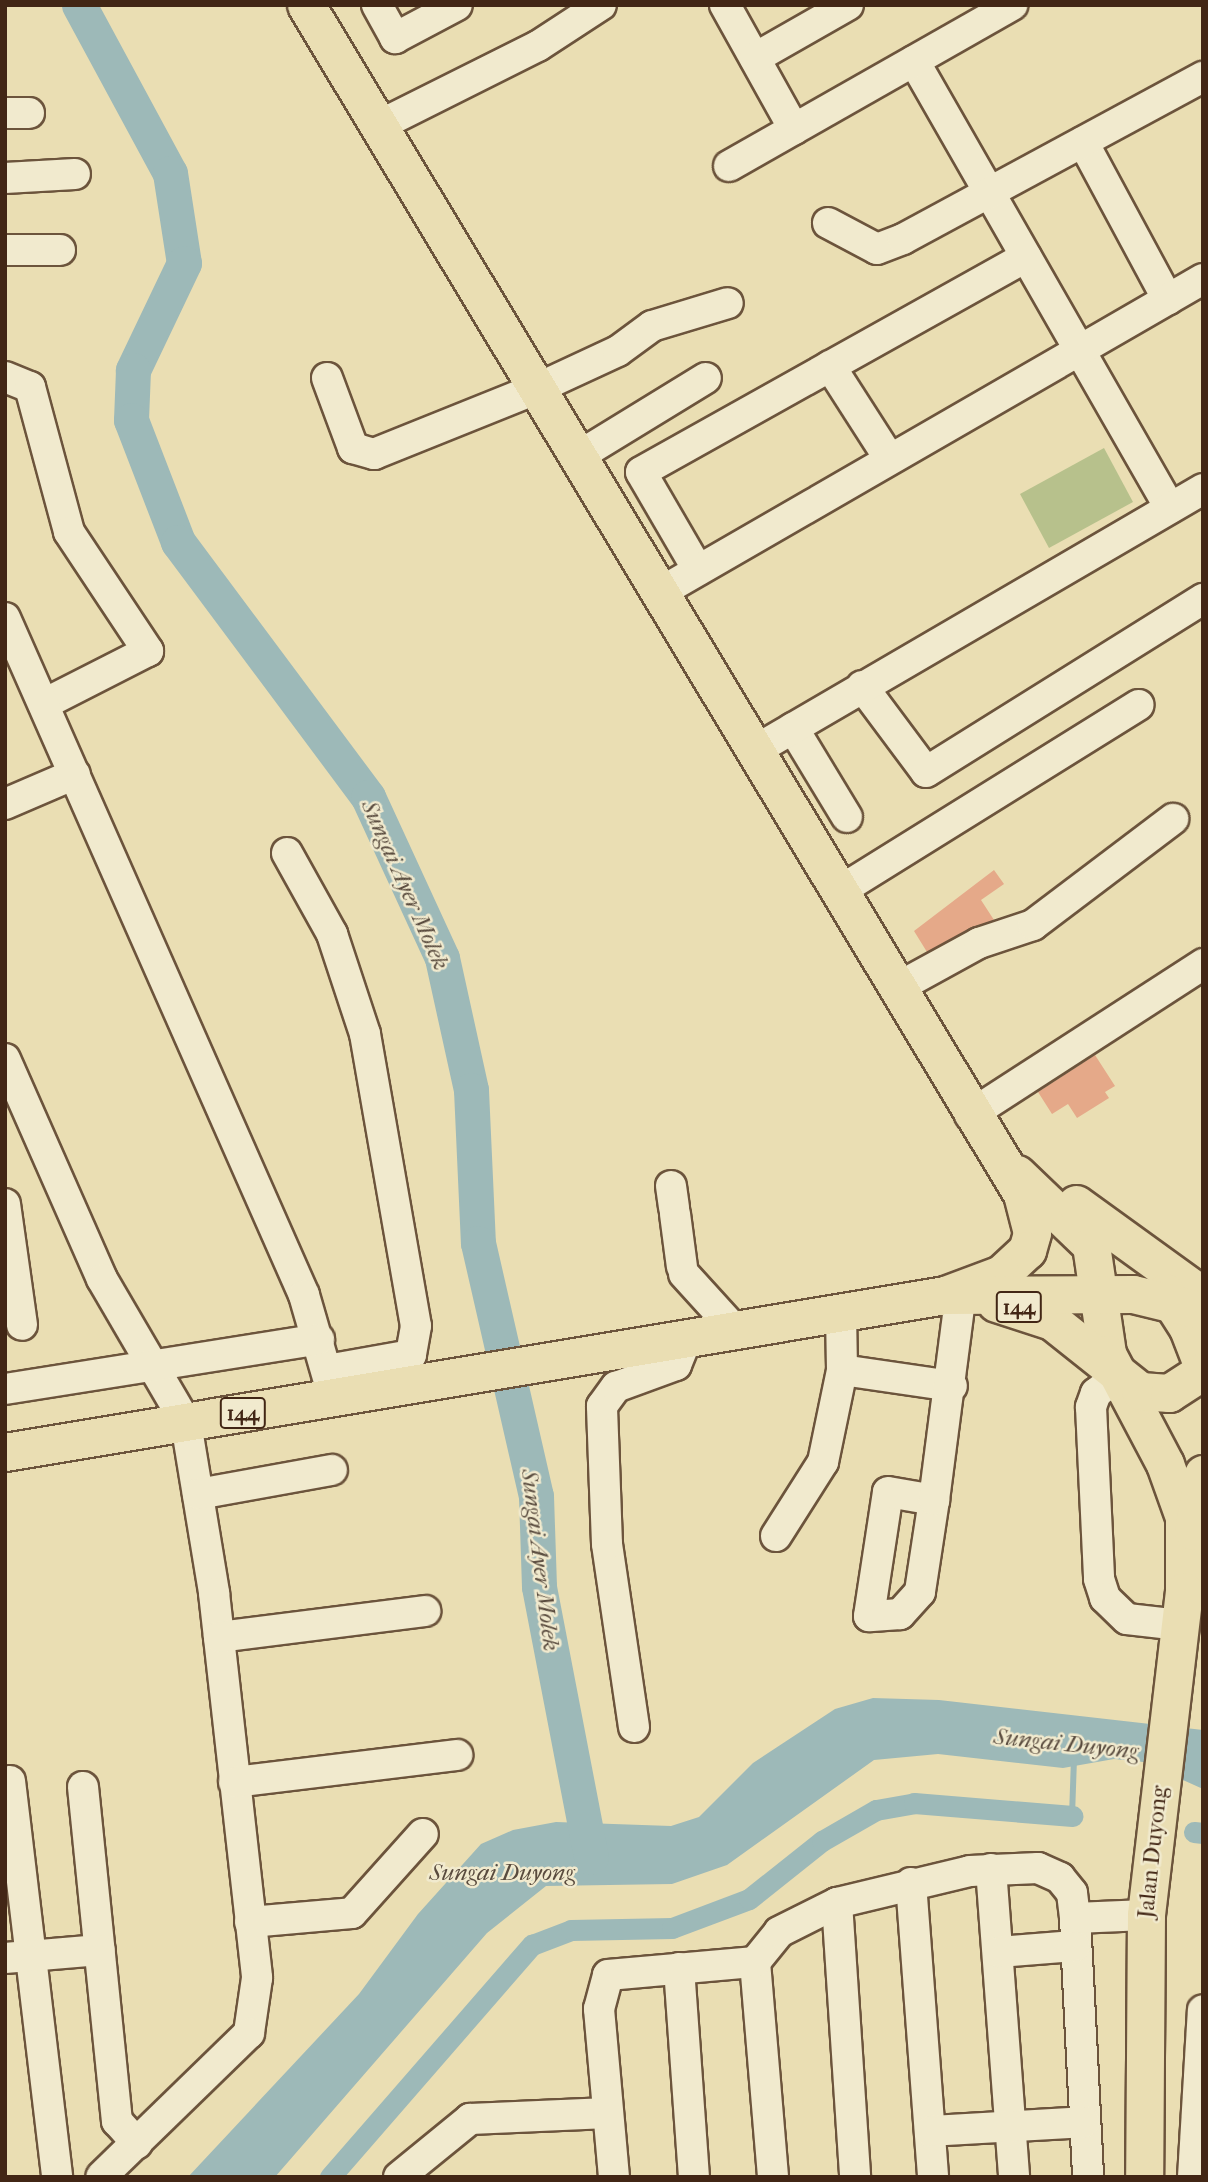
<!DOCTYPE html>
<html>
<head>
<meta charset="utf-8">
<style>
  body { margin:0 }
  #map { position:relative; width:1208px; height:2182px; overflow:hidden; background:#eadeb3; font-family:"IM FELL French Canon",serif }
  div>[style] { position:absolute }
  [style*='--x'] { left:calc(var(--x)*1px); top:calc(var(--y)*1px); width:calc(var(--w)*1px); rotate:calc(var(--a)*1deg) }
  .green>* { inset:0; background:#b7c18c }
  .water>* { inset:0; background:#9db9b8 }
  .stream>* { height:6px; margin:-3px; padding:0 3px; transform-origin:3px; border-radius:3px; background:#9db9b8 }
  .canal>* { height:21px; margin:-10.5px; padding:0 10.5px; transform-origin:10.5px; border-radius:10.5px; background:#9db9b8 }
  .river>* { height:35px; margin:-17.5px; padding:0 17.5px; transform-origin:17.5px; border-radius:17.5px; background:#9db9b8 }
  .building>* { inset:0; background:#e5a989 }
  .roads { filter:drop-shadow(2px 0 #6c543c) drop-shadow(-2px 0 #6c543c) drop-shadow(0 2px #6c543c) drop-shadow(0 -2px #6c543c) }
  .minor>* { height:30px; margin:-15px; padding:0 15px; transform-origin:15px; border-radius:15px; background:#f1eace }
  .major>* { height:37px; margin:-18.5px; padding:0 18.5px; transform-origin:18.5px; border-radius:18.5px; background:#eadeb3 }
  span { translate:-50% -50%; white-space:nowrap; text-align:center; line-height:1.15; -webkit-text-stroke:5px #f1eace; paint-order:stroke }
  .shield-label span { padding:2px 5px; background:#f1eace; border:2px solid; border-radius:5px; -webkit-text-stroke-width:0 }
  .shield-label { font-size:21px; color:#422615; font-weight:700 }
  .street-label { font-size:23px; color:#422615 }
  .water-label { font-size:24px; color:#594b3e; font-style:italic }
  .frame { position:absolute; inset:0; border:7px solid #422615; pointer-events:none }
</style>
</head>
<body>
<div id="map">
  <div class="green">
    <div style="clip-path:polygon(1104px 448px,1133px 502px,1049px 548px,1020px 494px)"></div>
  </div>
  <div class="water">
    <div style="clip-path:polygon(873px 1698px,939px 1700px,1203px 1730px,1203px 1789px,1143px 1762px,1114px 1759px,1063px 1768px,938px 1754px,874px 1760px,727px 1865px,672px 1884px,546px 1886px,487px 1933px,275px 2177px,188px 2177px,359px 1994px,418px 1914px,481px 1844px,513px 1830px,556px 1822px,671px 1826px,699px 1817px,753px 1763px,835px 1709px)"></div>
  </div>
  <div class="stream">
    <div style="--x:1072;--y:1816;--w:58;--a:-88"></div>
  </div>
  <div class="canal">
    <div style="--x:1194;--y:1832;--w:9;--a:6"></div>
    <div style="--x:330;--y:2177;--w:308;--a:-49"></div>
    <div style="--x:532;--y:1945;--w:42;--a:-21"></div>
    <div style="--x:571;--y:1930;--w:101;--a:-1.1"></div>
    <div style="--x:672;--y:1928;--w:82;--a:-20.6"></div>
    <div style="--x:749;--y:1899;--w:93;--a:-38.5"></div>
    <div style="--x:822;--y:1841;--w:62;--a:-29.9"></div>
    <div style="--x:876;--y:1810;--w:39;--a:-10"></div>
    <div style="--x:914;--y:1803;--w:159;--a:4.7"></div>
  </div>
  <div class="river">
    <div style="--x:79;--y:5;--w:191;--a:61.6"></div>
    <div style="--x:170;--y:173;--w:91;--a:81.2"></div>
    <div style="--x:184;--y:263;--w:119;--a:115.5"></div>
    <div style="--x:133;--y:370;--w:50;--a:92.3"></div>
    <div style="--x:131;--y:420;--w:131;--a:68.9"></div>
    <div style="--x:178;--y:542;--w:318;--a:53.3"></div>
    <div style="--x:368;--y:797;--w:177;--a:65.3"></div>
    <div style="--x:442;--y:958;--w:135;--a:77.6"></div>
    <div style="--x:471;--y:1090;--w:153;--a:87.4"></div>
    <div style="--x:478;--y:1243;--w:260;--a:77.1"></div>
    <div style="--x:536;--y:1496;--w:91;--a:88.1"></div>
    <div style="--x:539;--y:1587;--w:275;--a:79.1"></div>
  </div>
  <div class="building">
    <div style="clip-path:polygon(994px 870px,1004px 884px,981px 900px,994px 920px,927px 952px,914px 931px)"></div>
    <div style="clip-path:polygon(1095px 1055px,1115px 1086px,1105px 1092px,1109px 1098px,1077px 1118px,1068px 1104px,1052px 1114px,1038px 1092px)"></div>
  </div>
  <div class="roads">
    <div class="minor">
      <div style="--x:377;--y:5;--w:38;--a:61"></div>
      <div style="--x:395;--y:38;--w:70;--a:-28"></div>
      <div style="--x:725;--y:5;--w:142;--a:60.9"></div>
      <div style="--x:755;--y:58;--w:107;--a:-29.7"></div>
      <div style="--x:914;--y:61;--w:515;--a:60.2"></div>
      <div style="--x:5;--y:113;--w:24;--a:0"></div>
      <div style="--x:378;--y:126;--w:179;--a:-26.6"></div>
      <div style="--x:538;--y:46;--w:75;--a:-33.1"></div>
      <div style="--x:1083;--y:142;--w:179;--a:61.7"></div>
      <div style="--x:729;--y:166;--w:326;--a:-29.6"></div>
      <div style="--x:5;--y:178;--w:70;--a:-3.3"></div>
      <div style="--x:828;--y:223;--w:55;--a:28"></div>
      <div style="--x:877;--y:249;--w:28;--a:-21"></div>
      <div style="--x:903;--y:239;--w:341;--a:-28.4"></div>
      <div style="--x:5;--y:250;--w:55;--a:0"></div>
      <div style="--x:830;--y:366;--w:109;--a:57.3"></div>
      <div style="--x:5;--y:377;--w:27;--a:22"></div>
      <div style="--x:30;--y:387;--w:150;--a:74.9"></div>
      <div style="--x:69;--y:532;--w:143;--a:56.4"></div>
      <div style="--x:148;--y:651;--w:117;--a:153"></div>
      <div style="--x:327;--y:378;--w:75;--a:69.6"></div>
      <div style="--x:353;--y:448;--w:22;--a:16"></div>
      <div style="--x:374;--y:454;--w:175;--a:-21.9"></div>
      <div style="--x:536;--y:389;--w:90;--a:-24.9"></div>
      <div style="--x:618;--y:351;--w:42;--a:-36.3"></div>
      <div style="--x:652;--y:326;--w:79;--a:-16.8"></div>
      <div style="--x:577;--y:457;--w:151;--a:-31.5"></div>
      <div style="--x:698;--y:570;--w:113;--a:-120.2"></div>
      <div style="--x:641;--y:472;--w:441;--a:-29.2"></div>
      <div style="--x:659;--y:593;--w:628;--a:-29.99"></div>
      <div style="--x:5;--y:618;--w:740;--a:66.17"></div>
      <div style="--x:304;--y:1295;--w:108;--a:73.9"></div>
      <div style="--x:862;--y:686;--w:107;--a:53.3"></div>
      <div style="--x:926;--y:772;--w:327;--a:-32"></div>
      <div style="--x:793;--y:728;--w:104;--a:58.8"></div>
      <div style="--x:754;--y:751;--w:520;--a:-30.26"></div>
      <div style="--x:5;--y:804;--w:76;--a:-23.2"></div>
      <div style="--x:287;--y:853;--w:93;--a:60.9"></div>
      <div style="--x:332;--y:934;--w:105;--a:71.7"></div>
      <div style="--x:365;--y:1034;--w:296;--a:80.1"></div>
      <div style="--x:416;--y:1326;--w:29;--a:100"></div>
      <div style="--x:411;--y:1355;--w:84;--a:169.8"></div>
      <div style="--x:838;--y:892;--w:354;--a:-31.9"></div>
      <div style="--x:895;--y:989;--w:96;--a:-28.7"></div>
      <div style="--x:979;--y:943;--w:57;--a:-18.4"></div>
      <div style="--x:1033;--y:925;--w:176;--a:-37.1"></div>
      <div style="--x:5;--y:1059;--w:240;--a:66.2"></div>
      <div style="--x:102;--y:1279;--w:167;--a:59.7"></div>
      <div style="--x:186;--y:1423;--w:172;--a:80.6"></div>
      <div style="--x:214;--y:1593;--w:387;--a:83.6"></div>
      <div style="--x:257;--y:1978;--w:56;--a:98.3"></div>
      <div style="--x:249;--y:2033;--w:206;--a:135.8"></div>
      <div style="--x:970;--y:1115;--w:278;--a:-32.9"></div>
      <div style="--x:671;--y:1186;--w:22;--a:82"></div>
      <div style="--x:5;--y:1204;--w:122;--a:82"></div>
      <div style="--x:675;--y:1214;--w:53;--a:82.5"></div>
      <div style="--x:684;--y:1274;--w:74;--a:47.7"></div>
      <div style="--x:842;--y:1370;--w:111;--a:8.3"></div>
      <div style="--x:1118;--y:1376;--w:28;--a:142"></div>
      <div style="--x:1096;--y:1393;--w:15;--a:110"></div>
      <div style="--x:1091;--y:1407;--w:172;--a:87.3"></div>
      <div style="--x:1099;--y:1579;--w:20;--a:72"></div>
      <div style="--x:1105;--y:1598;--w:30;--a:44"></div>
      <div style="--x:1127;--y:1619;--w:53;--a:6.5"></div>
      <div style="--x:5;--y:1389;--w:318;--a:-9"></div>
      <div style="--x:198;--y:1494;--w:136;--a:-10.2"></div>
      <div style="--x:934;--y:1500;--w:93;--a:98.7"></div>
      <div style="--x:920;--y:1592;--w:30;--a:132"></div>
      <div style="--x:900;--y:1614;--w:31;--a:176"></div>
      <div style="--x:869;--y:1616;--w:125;--a:-81.3"></div>
      <div style="--x:888;--y:1492;--w:47;--a:9.9"></div>
      <div style="--x:934;--y:1500;--w:201;--a:-82.6"></div>
      <div style="--x:776;--y:1536;--w:88;--a:-57.6"></div>
      <div style="--x:823;--y:1462;--w:94;--a:-78.3"></div>
      <div style="--x:842;--y:1370;--w:59;--a:-91"></div>
      <div style="--x:219;--y:1637;--w:208;--a:-7.2"></div>
      <div style="--x:634;--y:1727;--w:185;--a:-98.4"></div>
      <div style="--x:607;--y:1544;--w:138;--a:-92.1"></div>
      <div style="--x:602;--y:1406;--w:24;--a:-54"></div>
      <div style="--x:616;--y:1387;--w:64;--a:-20.1"></div>
      <div style="--x:676;--y:1365;--w:29;--a:-68"></div>
      <div style="--x:10;--y:1781;--w:399;--a:83.2"></div>
      <div style="--x:234;--y:1782;--w:225;--a:-6.9"></div>
      <div style="--x:83;--y:1787;--w:336;--a:84.2"></div>
      <div style="--x:117;--y:2121;--w:30;--a:48"></div>
      <div style="--x:991;--y:1869;--w:309;--a:85.7"></div>
      <div style="--x:911;--y:1883;--w:295;--a:85.7"></div>
      <div style="--x:837;--y:1903;--w:275;--a:86.2"></div>
      <div style="--x:1075;--y:1918;--w:259;--a:87.1"></div>
      <div style="--x:250;--y:1922;--w:102;--a:-5"></div>
      <div style="--x:352;--y:1913;--w:106;--a:-48.1"></div>
      <div style="--x:998;--y:1952;--w:77;--a:-4.5"></div>
      <div style="--x:5;--y:1958;--w:95;--a:-4.8"></div>
      <div style="--x:755;--y:1962;--w:216;--a:85.2"></div>
      <div style="--x:679;--y:1968;--w:210;--a:85.9"></div>
      <div style="--x:930;--y:2131;--w:155;--a:-3.3"></div>
      <div style="--x:399;--y:2177;--w:92;--a:-39.2"></div>
      <div style="--x:470;--y:2119;--w:138;--a:-2.5"></div>
      <div style="--x:614;--y:2177;--w:169;--a:-95.1"></div>
      <div style="--x:599;--y:2009;--w:35;--a:-75"></div>
      <div style="--x:608;--y:1975;--w:148;--a:-5.1"></div>
      <div style="--x:755;--y:1962;--w:38;--a:-51"></div>
      <div style="--x:779;--y:1932;--w:65;--a:-26.6"></div>
      <div style="--x:837;--y:1903;--w:137;--a:-13.5"></div>
      <div style="--x:970;--y:1871;--w:68;--a:-2.5"></div>
      <div style="--x:1038;--y:1868;--w:24;--a:24"></div>
      <div style="--x:1060;--y:1878;--w:19;--a:51"></div>
      <div style="--x:1072;--y:1893;--w:25;--a:83"></div>
      <div style="--x:1075;--y:1918;--w:71;--a:-2.4"></div>
      <div style="--x:1193;--y:2177;--w:167;--a:-86.6"></div>
    </div>
    <div class="major">
      <div style="--x:306;--y:5;--w:1388;--a:58.94"></div>
      <div style="--x:1022;--y:1194;--w:40;--a:75.6"></div>
      <div style="--x:1032;--y:1233;--w:18;--a:106"></div>
      <div style="--x:1027;--y:1250;--w:35;--a:137"></div>
      <div style="--x:1001;--y:1274;--w:60;--a:159.4"></div>
      <div style="--x:1017;--y:1174;--w:103;--a:43.8"></div>
      <div style="--x:1091;--y:1245;--w:110;--a:81.6"></div>
      <div style="--x:1107;--y:1354;--w:124;--a:62.2"></div>
      <div style="--x:1165;--y:1464;--w:56;--a:70.3"></div>
      <div style="--x:1184;--y:1517;--w:74;--a:90"></div>
      <div style="--x:1184;--y:1591;--w:326;--a:96.7"></div>
      <div style="--x:1146;--y:1915;--w:262;--a:90.4"></div>
      <div style="--x:1076;--y:1204;--w:157;--a:35.9"></div>
      <div style="--x:1165;--y:1292;--w:43;--a:57.4"></div>
      <div style="--x:1188;--y:1328;--w:42;--a:69"></div>
      <div style="--x:996;--y:1303;--w:59;--a:17.8"></div>
      <div style="--x:1052;--y:1321;--w:112;--a:38.5"></div>
      <div style="--x:1140;--y:1391;--w:29;--a:4"></div>
      <div style="--x:1169;--y:1393;--w:40;--a:-32.9"></div>
      <div style="--x:5;--y:1452;--w:953;--a:-9.48"></div>
      <div style="--x:945;--y:1295;--w:188;--a:-0.3"></div>
      <div style="--x:1133;--y:1294;--w:72;--a:13.7"></div>
      <div style="--x:1193;--y:1531;--w:58;--a:-80"></div>
    </div>
  </div>
  <div class="shield-label">
    <span style="left:1019px;top:1307px">144</span>
    <span style="left:243px;top:1413px">144</span>
  </div>
  <div class="street-label">
    <span style="left:1153px;top:1852px;rotate:-84deg">Jalan Duyong</span>
  </div>
  <div class="water-label">
    <span style="left:405px;top:885px;rotate:66deg">Sungai Ayer Molek</span>
    <span style="left:540px;top:1560px;rotate:83deg">Sungai Ayer Molek</span>
    <span style="left:1066px;top:1744px;rotate:6deg">Sungai Duyong</span>
    <span style="left:502px;top:1873px">Sungai Duyong</span>
  </div>
  <div class="frame"></div>
</div>
</body>
</html>
